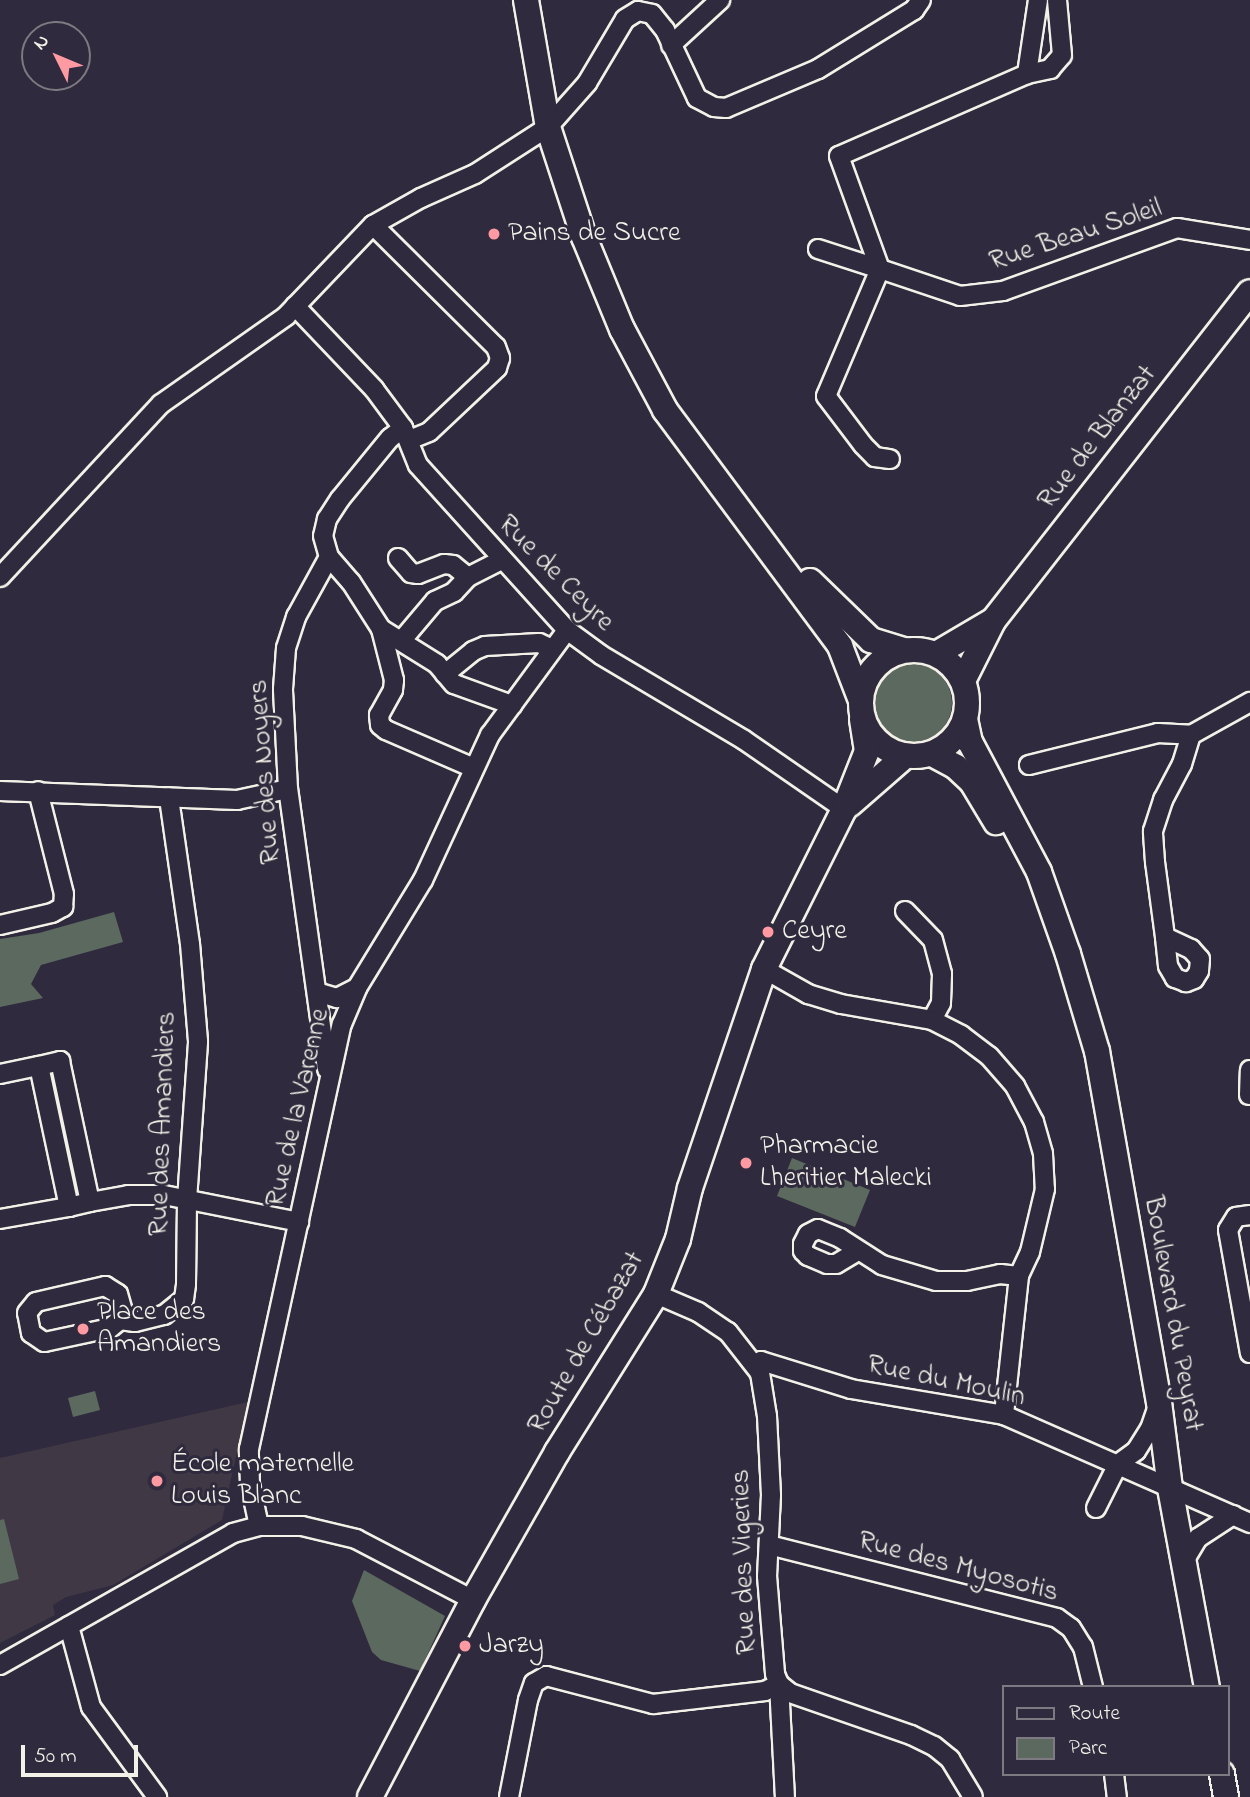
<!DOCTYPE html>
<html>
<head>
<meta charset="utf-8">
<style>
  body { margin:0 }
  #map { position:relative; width:1250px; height:1797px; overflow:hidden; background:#2f2a3d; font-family:"Indie Flower",sans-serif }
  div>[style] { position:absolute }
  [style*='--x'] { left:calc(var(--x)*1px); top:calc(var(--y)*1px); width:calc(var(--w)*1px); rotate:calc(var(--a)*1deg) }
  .built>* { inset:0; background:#413845 }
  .green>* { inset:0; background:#5b695f }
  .round { border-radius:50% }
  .roads { filter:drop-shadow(2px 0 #f4f1e8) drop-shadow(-2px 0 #f4f1e8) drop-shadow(0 2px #f4f1e8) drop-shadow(0 -2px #f4f1e8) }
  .street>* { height:18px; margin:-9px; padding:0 9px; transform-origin:9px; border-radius:9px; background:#2f2a3d }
  .secondary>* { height:24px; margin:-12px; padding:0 12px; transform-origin:12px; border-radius:12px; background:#2f2a3d }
  .secondary>.ring { margin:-12px; padding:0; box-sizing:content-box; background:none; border:24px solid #2f2a3d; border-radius:50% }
  .dots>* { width:19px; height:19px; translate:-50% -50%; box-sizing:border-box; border:4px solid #2f2a3d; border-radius:50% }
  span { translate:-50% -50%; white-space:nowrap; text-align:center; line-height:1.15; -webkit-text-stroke:6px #2f2a3d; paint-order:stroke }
  .poi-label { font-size:28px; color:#f4f1e8 }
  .left { translate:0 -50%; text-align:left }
  .street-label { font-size:28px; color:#f4f1e8 }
  .legend { position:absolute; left:1002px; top:1685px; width:228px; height:91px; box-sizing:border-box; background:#2f2a3d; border:2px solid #7e7a81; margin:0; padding:9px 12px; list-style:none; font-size:21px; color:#f4f1e8 }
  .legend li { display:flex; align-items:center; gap:14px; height:35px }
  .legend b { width:35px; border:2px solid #7e7a81 }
  .north { position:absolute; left:21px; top:21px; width:70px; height:70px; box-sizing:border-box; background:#2f2a3d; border:2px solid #7e7a81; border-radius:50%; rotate:313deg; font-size:19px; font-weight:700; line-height:28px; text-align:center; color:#f4f1e8 }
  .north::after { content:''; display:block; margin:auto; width:24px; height:32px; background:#ff9aa2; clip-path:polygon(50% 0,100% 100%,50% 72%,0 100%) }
  .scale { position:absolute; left:21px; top:1745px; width:117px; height:32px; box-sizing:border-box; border:4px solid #f4f1e8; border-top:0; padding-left:9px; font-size:21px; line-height:24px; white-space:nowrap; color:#f4f1e8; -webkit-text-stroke:5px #2f2a3d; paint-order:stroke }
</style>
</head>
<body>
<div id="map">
  <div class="built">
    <div style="clip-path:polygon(248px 1402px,222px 1520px,113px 1585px,66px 1597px,53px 1605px,55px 1615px,0 1643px,0 1458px)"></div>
  </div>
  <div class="green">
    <div class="round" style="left:874px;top:664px;width:78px;height:78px"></div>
    <div style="clip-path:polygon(114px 912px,123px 942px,41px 965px,31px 984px,43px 998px,0 1007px,0 939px,39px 933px)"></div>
    <div style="clip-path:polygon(792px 1158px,870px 1190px,855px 1227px,777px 1196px)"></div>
    <div style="clip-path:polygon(95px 1391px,100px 1410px,73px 1417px,68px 1398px)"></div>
    <div style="clip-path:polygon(4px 1519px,19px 1579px,0 1584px,0 1520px)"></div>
    <div style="clip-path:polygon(364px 1570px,445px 1616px,420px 1671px,381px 1660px,372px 1652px,352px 1601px)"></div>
  </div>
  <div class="roads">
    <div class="street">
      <div style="--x:1038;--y:0;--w:75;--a:98.5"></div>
      <div style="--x:1027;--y:74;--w:205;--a:156.4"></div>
      <div style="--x:839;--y:156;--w:120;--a:70.1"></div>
      <div style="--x:880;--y:269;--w:84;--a:18.6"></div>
      <div style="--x:960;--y:296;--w:43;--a:-6.6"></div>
      <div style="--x:1003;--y:291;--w:185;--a:-19.9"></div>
      <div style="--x:1177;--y:228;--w:74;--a:9.3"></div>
      <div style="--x:671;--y:45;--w:67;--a:-42.6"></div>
      <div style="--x:1027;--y:74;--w:24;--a:-12"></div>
      <div style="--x:1050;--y:69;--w:18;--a:-49"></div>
      <div style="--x:1062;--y:55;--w:55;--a:-95.2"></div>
      <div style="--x:373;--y:225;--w:173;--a:44.8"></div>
      <div style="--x:496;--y:347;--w:12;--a:70"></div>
      <div style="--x:500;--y:358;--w:10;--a:107"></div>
      <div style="--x:497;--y:368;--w:93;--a:136.7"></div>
      <div style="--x:429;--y:432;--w:22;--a:158"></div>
      <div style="--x:818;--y:249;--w:65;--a:17.9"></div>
      <div style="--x:880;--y:269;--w:138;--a:113"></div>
      <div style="--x:826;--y:396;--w:61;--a:52.9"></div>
      <div style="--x:863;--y:445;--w:17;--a:45"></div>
      <div style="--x:875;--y:457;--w:15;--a:8"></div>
      <div style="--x:295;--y:306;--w:115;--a:46.4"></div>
      <div style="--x:374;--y:389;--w:49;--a:53.4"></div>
      <div style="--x:403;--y:428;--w:40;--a:68"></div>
      <div style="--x:418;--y:465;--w:222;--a:47.9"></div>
      <div style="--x:567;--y:630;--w:42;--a:36.3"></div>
      <div style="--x:601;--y:655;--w:166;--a:30.7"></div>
      <div style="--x:744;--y:740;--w:121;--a:34.6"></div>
      <div style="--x:403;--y:428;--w:16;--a:142"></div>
      <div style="--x:390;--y:438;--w:79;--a:129.3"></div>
      <div style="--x:340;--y:499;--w:24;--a:123"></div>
      <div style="--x:327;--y:519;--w:17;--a:103"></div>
      <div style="--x:323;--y:536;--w:22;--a:74"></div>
      <div style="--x:329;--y:557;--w:33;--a:49"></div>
      <div style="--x:351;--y:582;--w:56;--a:57.4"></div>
      <div style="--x:381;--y:629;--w:53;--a:75.7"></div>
      <div style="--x:394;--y:680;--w:10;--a:96"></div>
      <div style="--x:393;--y:690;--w:29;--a:119"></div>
      <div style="--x:379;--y:715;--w:10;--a:84"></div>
      <div style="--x:380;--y:725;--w:8;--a:40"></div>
      <div style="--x:386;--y:730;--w:96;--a:23.4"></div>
      <div style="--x:398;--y:558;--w:20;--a:49"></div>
      <div style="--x:411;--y:573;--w:7;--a:8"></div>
      <div style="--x:418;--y:574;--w:28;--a:-21"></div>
      <div style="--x:444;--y:564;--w:9;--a:6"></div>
      <div style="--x:453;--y:565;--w:19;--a:39"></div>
      <div style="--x:0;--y:577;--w:236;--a:-47.1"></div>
      <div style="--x:161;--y:404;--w:153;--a:-35.1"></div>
      <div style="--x:286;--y:316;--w:126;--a:-46.3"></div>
      <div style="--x:373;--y:225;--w:55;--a:-29.4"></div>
      <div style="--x:421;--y:198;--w:59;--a:-24"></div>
      <div style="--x:475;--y:174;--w:87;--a:-32.8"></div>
      <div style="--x:548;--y:127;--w:59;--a:-48.4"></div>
      <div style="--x:587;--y:83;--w:74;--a:-59.3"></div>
      <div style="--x:625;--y:19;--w:15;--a:-32"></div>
      <div style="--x:638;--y:11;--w:14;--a:12"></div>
      <div style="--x:652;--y:14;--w:21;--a:51"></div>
      <div style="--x:665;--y:30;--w:75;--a:64.8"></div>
      <div style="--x:697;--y:98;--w:19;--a:28"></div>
      <div style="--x:714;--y:107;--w:12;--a:5"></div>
      <div style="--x:726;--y:108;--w:100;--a:-23"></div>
      <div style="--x:818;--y:69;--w:113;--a:-31.6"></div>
      <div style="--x:914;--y:10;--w:12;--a:-55"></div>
      <div style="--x:381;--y:629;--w:66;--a:32"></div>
      <div style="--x:437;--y:664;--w:26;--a:50"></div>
      <div style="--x:454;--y:684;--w:62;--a:19.9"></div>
      <div style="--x:402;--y:640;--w:51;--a:-49.8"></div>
      <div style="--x:435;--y:601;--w:21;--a:-25"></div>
      <div style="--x:454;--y:592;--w:21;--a:-47"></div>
      <div style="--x:468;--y:577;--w:37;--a:-27"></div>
      <div style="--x:445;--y:674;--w:36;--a:-39"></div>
      <div style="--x:473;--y:651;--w:13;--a:-23"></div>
      <div style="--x:485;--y:646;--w:54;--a:-3.2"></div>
      <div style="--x:539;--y:643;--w:12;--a:24"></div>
      <div style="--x:1191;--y:735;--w:68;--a:-29.2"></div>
      <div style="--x:1029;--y:765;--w:133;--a:-13.9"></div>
      <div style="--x:1158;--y:733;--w:33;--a:3"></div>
      <div style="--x:0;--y:791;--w:237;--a:2.2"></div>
      <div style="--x:237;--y:800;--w:52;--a:-12.2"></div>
      <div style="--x:905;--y:911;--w:40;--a:46"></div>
      <div style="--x:933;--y:940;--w:35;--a:75"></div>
      <div style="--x:942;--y:974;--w:29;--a:92"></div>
      <div style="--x:941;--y:1003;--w:19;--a:118"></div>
      <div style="--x:0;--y:925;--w:53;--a:-13"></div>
      <div style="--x:52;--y:913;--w:13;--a:-29"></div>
      <div style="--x:63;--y:907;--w:13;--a:-86"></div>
      <div style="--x:64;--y:894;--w:106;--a:-104.2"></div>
      <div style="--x:1165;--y:937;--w:29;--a:25"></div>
      <div style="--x:1191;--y:949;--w:13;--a:48"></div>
      <div style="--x:1200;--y:959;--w:12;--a:95"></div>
      <div style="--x:1199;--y:971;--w:9;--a:122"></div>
      <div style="--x:1194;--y:979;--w:9;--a:159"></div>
      <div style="--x:1186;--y:982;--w:12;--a:-160"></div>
      <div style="--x:1175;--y:978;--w:14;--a:-120"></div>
      <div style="--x:1168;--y:966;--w:29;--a:-96"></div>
      <div style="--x:1165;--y:937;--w:76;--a:-97.6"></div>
      <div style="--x:1155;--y:862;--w:31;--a:-94"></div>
      <div style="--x:1153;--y:831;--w:33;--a:-72"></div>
      <div style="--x:1163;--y:800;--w:41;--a:-62.2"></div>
      <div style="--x:1182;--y:764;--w:30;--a:-73"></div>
      <div style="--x:764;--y:969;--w:51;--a:29.6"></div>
      <div style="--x:808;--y:994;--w:34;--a:17"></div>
      <div style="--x:841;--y:1004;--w:92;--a:10"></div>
      <div style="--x:932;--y:1020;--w:33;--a:27"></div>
      <div style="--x:961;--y:1035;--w:35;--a:37"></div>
      <div style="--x:989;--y:1056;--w:40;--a:49"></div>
      <div style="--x:1015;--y:1086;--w:41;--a:62.2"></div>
      <div style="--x:1034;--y:1122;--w:33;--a:74"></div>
      <div style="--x:1043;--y:1154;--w:35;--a:87"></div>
      <div style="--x:1045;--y:1189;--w:65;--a:103.4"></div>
      <div style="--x:1030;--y:1252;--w:26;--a:115"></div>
      <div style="--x:1019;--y:1276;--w:140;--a:96.2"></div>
      <div style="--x:317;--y:992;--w:21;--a:17"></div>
      <div style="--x:337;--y:998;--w:22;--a:-27"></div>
      <div style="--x:327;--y:1069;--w:283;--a:-97.9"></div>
      <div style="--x:288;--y:789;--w:100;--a:-92.9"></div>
      <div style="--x:283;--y:689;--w:41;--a:-85.8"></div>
      <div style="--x:286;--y:648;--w:33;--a:-72"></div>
      <div style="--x:296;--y:617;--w:68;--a:-61.2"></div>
      <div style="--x:0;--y:1074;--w:40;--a:-12"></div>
      <div style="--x:39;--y:1066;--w:22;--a:-13"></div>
      <div style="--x:60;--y:1061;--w:144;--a:78"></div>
      <div style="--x:90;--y:1202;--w:22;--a:167"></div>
      <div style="--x:69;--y:1207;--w:144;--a:-102"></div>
      <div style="--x:1249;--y:1095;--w:25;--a:-88"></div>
      <div style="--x:90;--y:1202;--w:39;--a:-10"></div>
      <div style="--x:128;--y:1195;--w:36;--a:0"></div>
      <div style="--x:164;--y:1195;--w:138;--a:11.3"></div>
      <div style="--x:1250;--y:1215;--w:14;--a:172"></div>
      <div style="--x:1236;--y:1217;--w:15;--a:122"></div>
      <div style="--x:1228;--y:1230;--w:125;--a:79.9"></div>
      <div style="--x:0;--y:1219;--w:70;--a:-9.9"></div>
      <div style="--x:856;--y:1252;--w:23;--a:149"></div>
      <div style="--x:836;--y:1264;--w:9;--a:180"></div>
      <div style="--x:827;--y:1264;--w:21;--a:-157"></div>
      <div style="--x:808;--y:1256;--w:7;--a:-135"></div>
      <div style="--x:803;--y:1251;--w:7;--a:-90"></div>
      <div style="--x:803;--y:1244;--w:11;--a:-63"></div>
      <div style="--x:808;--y:1234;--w:11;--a:-27"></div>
      <div style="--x:818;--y:1229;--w:24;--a:22"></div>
      <div style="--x:840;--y:1238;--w:50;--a:32.7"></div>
      <div style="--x:882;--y:1265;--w:56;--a:16.5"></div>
      <div style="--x:936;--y:1281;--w:31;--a:0"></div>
      <div style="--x:967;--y:1281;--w:34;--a:-12"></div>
      <div style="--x:1000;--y:1274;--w:19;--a:6"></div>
      <div style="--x:105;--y:1286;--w:15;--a:32"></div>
      <div style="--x:118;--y:1294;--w:19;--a:74"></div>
      <div style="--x:123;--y:1312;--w:9;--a:111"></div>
      <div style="--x:120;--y:1320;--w:13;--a:141"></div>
      <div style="--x:110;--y:1328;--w:67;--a:168"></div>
      <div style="--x:44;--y:1342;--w:16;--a:-145"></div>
      <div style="--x:31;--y:1333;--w:20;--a:-101"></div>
      <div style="--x:27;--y:1313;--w:14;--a:-51"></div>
      <div style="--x:36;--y:1302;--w:71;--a:-13.1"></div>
      <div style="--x:656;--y:1294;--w:46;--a:23.2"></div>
      <div style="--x:698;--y:1312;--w:36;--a:34"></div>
      <div style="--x:728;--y:1332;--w:52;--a:52"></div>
      <div style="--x:760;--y:1373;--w:12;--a:-85"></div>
      <div style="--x:761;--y:1361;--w:94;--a:17.3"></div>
      <div style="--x:851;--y:1389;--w:155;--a:9.6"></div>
      <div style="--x:1004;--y:1415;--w:269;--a:23.7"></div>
      <div style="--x:120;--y:1320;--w:15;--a:8"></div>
      <div style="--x:135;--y:1322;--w:30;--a:-14"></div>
      <div style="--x:164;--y:1315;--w:26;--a:-39"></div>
      <div style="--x:184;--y:1299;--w:15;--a:-82"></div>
      <div style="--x:186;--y:1284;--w:84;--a:-89.3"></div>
      <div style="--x:187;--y:1200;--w:159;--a:-86"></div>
      <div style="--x:198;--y:1041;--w:97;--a:-94.7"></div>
      <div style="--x:190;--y:944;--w:148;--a:-98.2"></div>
      <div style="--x:760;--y:1373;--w:44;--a:80.8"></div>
      <div style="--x:767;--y:1416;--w:79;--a:87.1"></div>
      <div style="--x:771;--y:1495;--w:81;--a:92.8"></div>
      <div style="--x:767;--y:1576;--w:98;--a:85.3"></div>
      <div style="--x:775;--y:1674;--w:11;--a:68"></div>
      <div style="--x:779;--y:1684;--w:14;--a:39"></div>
      <div style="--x:790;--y:1693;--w:128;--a:19.1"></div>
      <div style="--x:911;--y:1735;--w:25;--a:26"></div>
      <div style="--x:934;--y:1746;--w:21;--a:39"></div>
      <div style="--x:950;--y:1759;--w:44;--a:58.8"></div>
      <div style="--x:1096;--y:1508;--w:49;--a:-63.4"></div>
      <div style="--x:1118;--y:1464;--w:22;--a:-36"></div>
      <div style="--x:1136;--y:1451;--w:26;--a:-58"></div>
      <div style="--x:1150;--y:1429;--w:24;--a:-71"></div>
      <div style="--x:259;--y:1526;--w:43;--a:-102.1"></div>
      <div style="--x:250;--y:1484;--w:35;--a:-92"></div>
      <div style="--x:249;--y:1449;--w:435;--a:-77.7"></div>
      <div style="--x:342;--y:1024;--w:39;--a:-67"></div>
      <div style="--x:357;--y:988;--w:127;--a:-58.6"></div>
      <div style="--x:423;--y:880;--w:160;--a:-65.2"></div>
      <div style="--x:490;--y:735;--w:130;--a:-53.7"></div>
      <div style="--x:769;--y:1545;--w:297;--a:14.2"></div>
      <div style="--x:1057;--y:1618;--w:17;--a:36"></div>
      <div style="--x:1071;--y:1628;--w:22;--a:58"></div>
      <div style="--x:1083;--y:1647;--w:41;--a:76"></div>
      <div style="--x:1184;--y:1561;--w:27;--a:-59"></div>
      <div style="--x:1198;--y:1538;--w:42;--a:-33.3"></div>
      <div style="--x:69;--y:1626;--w:84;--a:74.8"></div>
      <div style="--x:91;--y:1707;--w:112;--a:53.7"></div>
      <div style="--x:0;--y:1665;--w:268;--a:-29.5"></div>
      <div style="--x:233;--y:1533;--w:27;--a:-15"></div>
      <div style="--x:259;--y:1526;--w:43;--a:0"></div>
      <div style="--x:302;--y:1526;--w:56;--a:13.5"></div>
      <div style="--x:356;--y:1539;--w:132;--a:27.5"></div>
      <div style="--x:1114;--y:1774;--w:23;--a:83"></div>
      <div style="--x:509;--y:1797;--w:99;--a:-78.9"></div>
      <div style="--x:528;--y:1700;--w:18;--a:-71"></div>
      <div style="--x:534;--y:1683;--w:14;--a:-30"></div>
      <div style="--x:546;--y:1676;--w:111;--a:14.7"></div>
      <div style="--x:653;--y:1704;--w:113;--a:-6.6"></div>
      <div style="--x:765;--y:1691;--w:16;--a:-27"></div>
      <div style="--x:779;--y:1684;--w:113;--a:87"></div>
    </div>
    <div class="secondary">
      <div style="--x:526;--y:0;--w:129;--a:80.2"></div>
      <div style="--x:548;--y:127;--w:116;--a:71.9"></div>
      <div style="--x:584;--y:237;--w:100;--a:67.6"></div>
      <div style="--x:622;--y:329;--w:92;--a:62"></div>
      <div style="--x:665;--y:410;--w:294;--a:53.4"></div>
      <div style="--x:840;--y:646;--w:56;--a:69"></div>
      <div style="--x:810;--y:581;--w:85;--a:44"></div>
      <div style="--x:871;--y:640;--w:34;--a:17"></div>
      <div class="ring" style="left:861px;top:650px;width:82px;height:82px"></div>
      <div style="--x:936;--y:654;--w:65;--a:-30.5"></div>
      <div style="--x:963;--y:681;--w:67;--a:-63.4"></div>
      <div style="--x:993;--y:621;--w:417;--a:-52"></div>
      <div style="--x:965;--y:719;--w:24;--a:78"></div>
      <div style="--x:970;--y:742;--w:147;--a:62"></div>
      <div style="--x:1039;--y:872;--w:87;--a:70.5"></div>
      <div style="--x:1068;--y:954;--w:101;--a:73.4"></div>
      <div style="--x:1097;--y:1051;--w:356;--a:80"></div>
      <div style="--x:1159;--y:1402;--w:87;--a:82.7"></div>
      <div style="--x:1170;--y:1488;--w:202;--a:79.5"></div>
      <div style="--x:932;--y:754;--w:27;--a:28"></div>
      <div style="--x:956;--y:767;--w:22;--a:43"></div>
      <div style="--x:972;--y:782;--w:47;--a:59"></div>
      <div style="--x:850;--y:804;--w:73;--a:-41.1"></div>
      <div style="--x:1222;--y:1774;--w:23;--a:80"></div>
      <div style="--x:370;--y:1797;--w:222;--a:-62.4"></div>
      <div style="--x:473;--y:1600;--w:170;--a:-60.4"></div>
      <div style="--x:557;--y:1452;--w:186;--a:-57.9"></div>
      <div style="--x:656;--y:1294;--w:59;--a:-68.2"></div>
      <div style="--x:678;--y:1239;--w:52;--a:-76.8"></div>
      <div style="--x:690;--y:1188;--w:231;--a:-71.3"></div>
      <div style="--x:764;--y:969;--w:179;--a:-63.4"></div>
      <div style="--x:844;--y:809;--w:62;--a:-68.4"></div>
      <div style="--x:867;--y:751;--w:32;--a:-99"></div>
    </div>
  </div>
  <div class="dots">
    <div style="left:494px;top:234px;background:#ff9aa2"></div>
    <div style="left:768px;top:932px;background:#ff9aa2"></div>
    <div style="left:746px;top:1163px;background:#ff9aa2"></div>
    <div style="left:83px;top:1329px;background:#ff9aa2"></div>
    <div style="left:157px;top:1481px;background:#ff9aa2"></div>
    <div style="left:465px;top:1646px;background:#ff9aa2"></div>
  </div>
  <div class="poi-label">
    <span class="left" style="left:508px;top:234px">Pains de Sucre</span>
    <span class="left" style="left:782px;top:932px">Ceyre</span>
    <span class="left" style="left:760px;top:1163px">Pharmacie<br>Lheritier Malecki</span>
    <span class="left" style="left:97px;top:1329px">Place des<br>Amandiers</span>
    <span class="left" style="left:171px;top:1481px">École maternelle<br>Louis Blanc</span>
    <span class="left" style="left:479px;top:1646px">Jarzy</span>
  </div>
  <div class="street-label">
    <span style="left:1076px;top:236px;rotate:-18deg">Rue Beau Soleil</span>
    <span style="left:1098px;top:438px;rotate:-52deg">Rue de Blanzat</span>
    <span style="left:555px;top:574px;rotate:45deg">Rue de Ceyre</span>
    <span style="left:266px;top:772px;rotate:-94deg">Rue des Noyers</span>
    <span style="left:299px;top:1108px;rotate:-77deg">Rue de la Varenne</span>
    <span style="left:164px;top:1124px;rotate:-88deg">Rue des Amandiers</span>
    <span style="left:1172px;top:1314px;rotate:80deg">Boulevard du Peyrat</span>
    <span style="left:587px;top:1343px;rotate:-60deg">Route de Cébazat</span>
    <span style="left:946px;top:1382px;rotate:12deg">Rue du Moulin</span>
    <span style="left:745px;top:1562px;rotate:-92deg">Rue des Vigeries</span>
    <span style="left:958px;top:1568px;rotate:15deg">Rue des Myosotis</span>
  </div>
  <ul class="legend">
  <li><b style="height:9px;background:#2f2a3d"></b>Route</li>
  <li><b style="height:19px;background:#5b695f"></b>Parc</li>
  </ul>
  <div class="north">N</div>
  <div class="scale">50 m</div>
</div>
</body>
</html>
